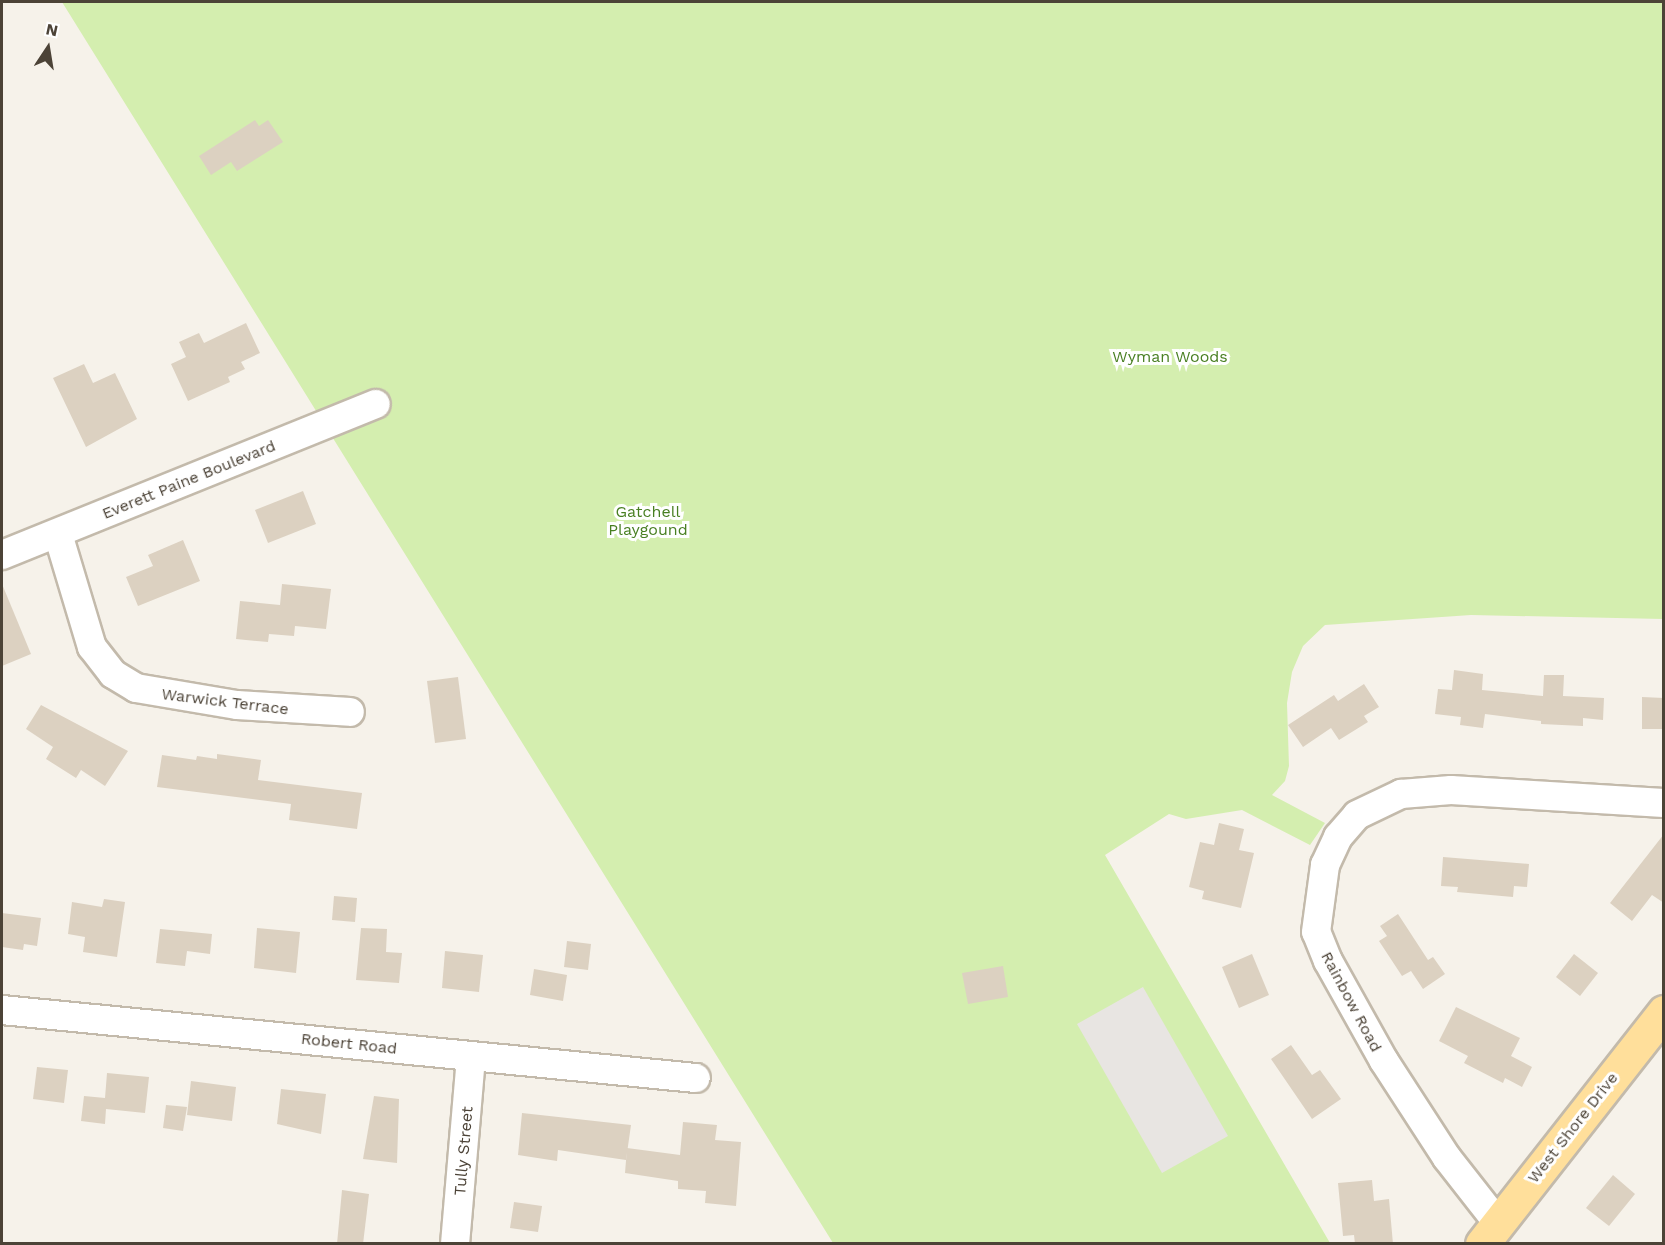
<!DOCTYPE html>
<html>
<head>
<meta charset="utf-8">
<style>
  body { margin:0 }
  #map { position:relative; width:1665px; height:1245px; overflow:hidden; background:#f6f2ea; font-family:"Work Sans",sans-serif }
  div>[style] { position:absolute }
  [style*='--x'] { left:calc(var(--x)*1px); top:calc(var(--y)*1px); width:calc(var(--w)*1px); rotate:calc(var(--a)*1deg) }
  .green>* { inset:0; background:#d4eeaf }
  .parking>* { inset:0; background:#e8e5e2 }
  .building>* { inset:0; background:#dcd1c1 }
  .roads { filter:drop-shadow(2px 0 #c3baab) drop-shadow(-2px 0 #c3baab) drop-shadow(0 2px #c3baab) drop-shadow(0 -2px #c3baab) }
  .minor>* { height:28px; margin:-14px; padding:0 14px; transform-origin:14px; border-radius:14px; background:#fff }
  .major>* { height:33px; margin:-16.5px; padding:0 16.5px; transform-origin:16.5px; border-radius:16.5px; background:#ffdf9b }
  span { translate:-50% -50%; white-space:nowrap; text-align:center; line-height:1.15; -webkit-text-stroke:6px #fff; paint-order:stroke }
  .park-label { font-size:16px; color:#487f22 }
  .street-label { font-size:16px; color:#4c4337 }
  .frame { position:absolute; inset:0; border:3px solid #4c4337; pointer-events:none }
  .north { position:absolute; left:18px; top:18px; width:60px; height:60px; -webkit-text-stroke:4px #fff; paint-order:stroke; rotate:12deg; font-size:16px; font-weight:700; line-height:24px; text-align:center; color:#4c4337 }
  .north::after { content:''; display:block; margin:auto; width:21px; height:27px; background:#4c4337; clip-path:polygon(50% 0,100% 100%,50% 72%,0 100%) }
</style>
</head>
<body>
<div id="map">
  <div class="green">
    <div style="clip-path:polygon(62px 2px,1663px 2px,1663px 619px,1471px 615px,1325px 625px,1303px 646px,1292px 672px,1287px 703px,1289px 766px,1285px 781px,1272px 795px,1325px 823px,1310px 845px,1242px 810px,1186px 819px,1169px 814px,1105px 855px,1330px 1243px,833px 1243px)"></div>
  </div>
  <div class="parking">
    <div style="clip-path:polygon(1143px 987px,1228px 1136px,1162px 1173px,1077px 1024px)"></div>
  </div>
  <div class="building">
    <div style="clip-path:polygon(255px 120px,259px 126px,268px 120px,283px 142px,237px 171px,231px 162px,211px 175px,199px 156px)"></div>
    <div style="clip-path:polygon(246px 323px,260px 353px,241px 362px,245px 369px,228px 377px,230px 382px,188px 401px,171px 364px,186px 357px,179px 342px,199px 333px,204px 343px)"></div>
    <div style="clip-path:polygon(84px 364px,93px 383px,115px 373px,137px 419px,86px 447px,53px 378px)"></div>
    <div style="clip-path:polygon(303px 491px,316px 524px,268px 543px,255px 510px)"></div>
    <div style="clip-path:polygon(183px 540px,200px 581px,138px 606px,126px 577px,153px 566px,148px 555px)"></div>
    <div style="clip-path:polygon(2px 584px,31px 654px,2px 666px)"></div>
    <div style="clip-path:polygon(282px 584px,331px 589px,326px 629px,295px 626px,294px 636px,269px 634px,268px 642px,236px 639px,240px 601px,280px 605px)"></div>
    <div style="clip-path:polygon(1454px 670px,1483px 674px,1482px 690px,1543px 696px,1544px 675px,1564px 675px,1563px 696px,1604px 698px,1603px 720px,1583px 718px,1583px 726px,1541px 724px,1541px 721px,1485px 714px,1483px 728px,1460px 725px,1461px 717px,1435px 714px,1438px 689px,1452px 690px)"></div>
    <div style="clip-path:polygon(458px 677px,466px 739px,435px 743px,427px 681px)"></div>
    <div style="clip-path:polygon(1364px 684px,1379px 707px,1364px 716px,1368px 722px,1339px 740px,1331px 728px,1303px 747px,1288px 725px,1334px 695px,1338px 701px)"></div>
    <div style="clip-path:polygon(1642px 697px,1664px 698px,1664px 729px,1642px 729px)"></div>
    <div style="clip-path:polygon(41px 705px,128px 751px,105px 786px,81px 770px,76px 778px,46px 759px,53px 747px,26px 729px)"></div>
    <div style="clip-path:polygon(217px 754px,261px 760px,258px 780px,362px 793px,357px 829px,289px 820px,291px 804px,157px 787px,162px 755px,196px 760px,197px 756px,217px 759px)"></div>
    <div style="clip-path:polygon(1219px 823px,1244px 829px,1239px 850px,1254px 853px,1241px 908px,1202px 899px,1204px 891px,1189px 887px,1200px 842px,1214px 845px)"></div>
    <div style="clip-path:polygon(1664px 834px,1664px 903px,1652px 895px,1632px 921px,1610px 903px)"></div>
    <div style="clip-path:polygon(1443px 857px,1529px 864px,1527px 887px,1514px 886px,1513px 897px,1457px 892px,1458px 887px,1441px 886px)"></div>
    <div style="clip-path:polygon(334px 896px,357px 898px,355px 922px,332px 920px)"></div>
    <div style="clip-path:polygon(104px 899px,125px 902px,117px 957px,83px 952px,85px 937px,68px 934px,72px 902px,102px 907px)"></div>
    <div style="clip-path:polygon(2px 913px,41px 918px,37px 946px,24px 944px,23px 950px,2px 947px)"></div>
    <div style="clip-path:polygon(1398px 914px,1428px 960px,1433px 957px,1445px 974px,1423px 989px,1411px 971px,1402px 976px,1379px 941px,1387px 936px,1380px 926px)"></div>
    <div style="clip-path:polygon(257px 928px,300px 932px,296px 973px,254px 968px)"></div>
    <div style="clip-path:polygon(361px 928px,387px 929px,386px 952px,402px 953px,399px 983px,356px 980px)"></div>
    <div style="clip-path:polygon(160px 929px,212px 934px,210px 954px,187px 951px,185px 966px,156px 963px)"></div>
    <div style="clip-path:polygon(567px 941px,591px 944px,588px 970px,564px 967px)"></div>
    <div style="clip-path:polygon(445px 951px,483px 955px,479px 992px,442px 988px)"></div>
    <div style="clip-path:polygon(1252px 954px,1269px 995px,1239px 1008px,1222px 967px)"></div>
    <div style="clip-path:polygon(1574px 954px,1598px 973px,1580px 996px,1556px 977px)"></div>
    <div style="clip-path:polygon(1003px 966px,1008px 997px,968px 1004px,962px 973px)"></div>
    <div style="clip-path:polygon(534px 969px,567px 975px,563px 1001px,530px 995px)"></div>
    <div style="clip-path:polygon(1456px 1007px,1520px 1038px,1511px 1056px,1532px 1067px,1522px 1087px,1505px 1078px,1503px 1083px,1464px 1063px,1468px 1056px,1439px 1041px)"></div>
    <div style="clip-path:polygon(1291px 1045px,1312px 1075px,1320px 1070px,1341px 1099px,1312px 1119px,1271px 1059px)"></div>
    <div style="clip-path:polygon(37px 1067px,68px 1070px,64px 1103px,33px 1099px)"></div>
    <div style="clip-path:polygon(107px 1073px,149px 1077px,145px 1113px,106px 1109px,105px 1124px,81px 1121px,84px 1096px,105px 1098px)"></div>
    <div style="clip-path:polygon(191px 1081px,236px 1087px,232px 1121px,187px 1115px)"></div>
    <div style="clip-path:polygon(281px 1089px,326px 1094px,321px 1134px,277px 1124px)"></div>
    <div style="clip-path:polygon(374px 1096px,399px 1099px,397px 1163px,363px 1159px)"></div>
    <div style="clip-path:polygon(166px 1105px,187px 1107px,183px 1131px,163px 1128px)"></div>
    <div style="clip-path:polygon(522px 1113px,631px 1125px,626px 1160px,558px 1150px,557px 1161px,518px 1155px)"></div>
    <div style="clip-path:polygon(683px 1122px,717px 1125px,715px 1140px,741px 1142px,736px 1206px,705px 1203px,706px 1191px,678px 1189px,678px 1181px,625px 1173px,627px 1148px,680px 1155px)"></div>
    <div style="clip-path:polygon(1613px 1175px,1635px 1194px,1609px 1226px,1586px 1208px)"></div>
    <div style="clip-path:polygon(1372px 1180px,1374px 1201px,1389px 1199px,1393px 1244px,1355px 1244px,1354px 1235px,1343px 1236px,1338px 1183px)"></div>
    <div style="clip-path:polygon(342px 1190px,369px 1194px,363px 1244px,337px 1244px)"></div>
    <div style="clip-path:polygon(514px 1202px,542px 1206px,538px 1232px,510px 1228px)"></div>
  </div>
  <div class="roads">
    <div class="minor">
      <div style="--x:58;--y:534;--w:118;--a:73.3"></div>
      <div style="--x:92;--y:647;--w:34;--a:52"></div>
      <div style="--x:113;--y:674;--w:27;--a:31"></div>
      <div style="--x:136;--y:688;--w:102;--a:9.6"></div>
      <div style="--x:237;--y:705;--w:113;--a:3.5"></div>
      <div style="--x:2;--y:555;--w:403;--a:-22"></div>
      <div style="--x:2;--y:1010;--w:697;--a:5.6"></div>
      <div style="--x:1498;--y:1223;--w:83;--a:-128.1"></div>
      <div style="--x:1447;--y:1158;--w:116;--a:-123"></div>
      <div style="--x:1384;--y:1061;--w:115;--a:-119.2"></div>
      <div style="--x:1328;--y:961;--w:31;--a:-112"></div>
      <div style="--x:1316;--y:932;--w:68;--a:-82.3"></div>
      <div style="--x:1325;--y:865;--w:31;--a:-65"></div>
      <div style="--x:1338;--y:837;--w:29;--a:-49"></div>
      <div style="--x:1357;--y:815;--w:49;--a:-25.5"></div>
      <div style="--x:1401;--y:794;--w:50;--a:-4.6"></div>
      <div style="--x:1451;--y:790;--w:213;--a:3.5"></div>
      <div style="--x:455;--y:1244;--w:187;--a:-85.1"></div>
    </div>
    <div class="major">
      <div style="--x:1482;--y:1244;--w:295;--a:-51.9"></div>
    </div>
  </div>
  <div class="park-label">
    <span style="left:1170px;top:357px">Wyman Woods</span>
    <span style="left:648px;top:521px">Gatchell<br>Playgound</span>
  </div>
  <div class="street-label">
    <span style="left:189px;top:480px;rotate:-22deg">Everett Paine Boulevard</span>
    <span style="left:225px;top:702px;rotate:7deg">Warwick Terrace</span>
    <span style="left:1351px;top:1002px;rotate:62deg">Rainbow Road</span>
    <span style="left:349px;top:1044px;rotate:6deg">Robert Road</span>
    <span style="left:1573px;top:1128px;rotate:-52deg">West Shore Drive</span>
    <span style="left:464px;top:1151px;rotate:-85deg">Tully Street</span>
  </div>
  <div class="frame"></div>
  <div class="north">N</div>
</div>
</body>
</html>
